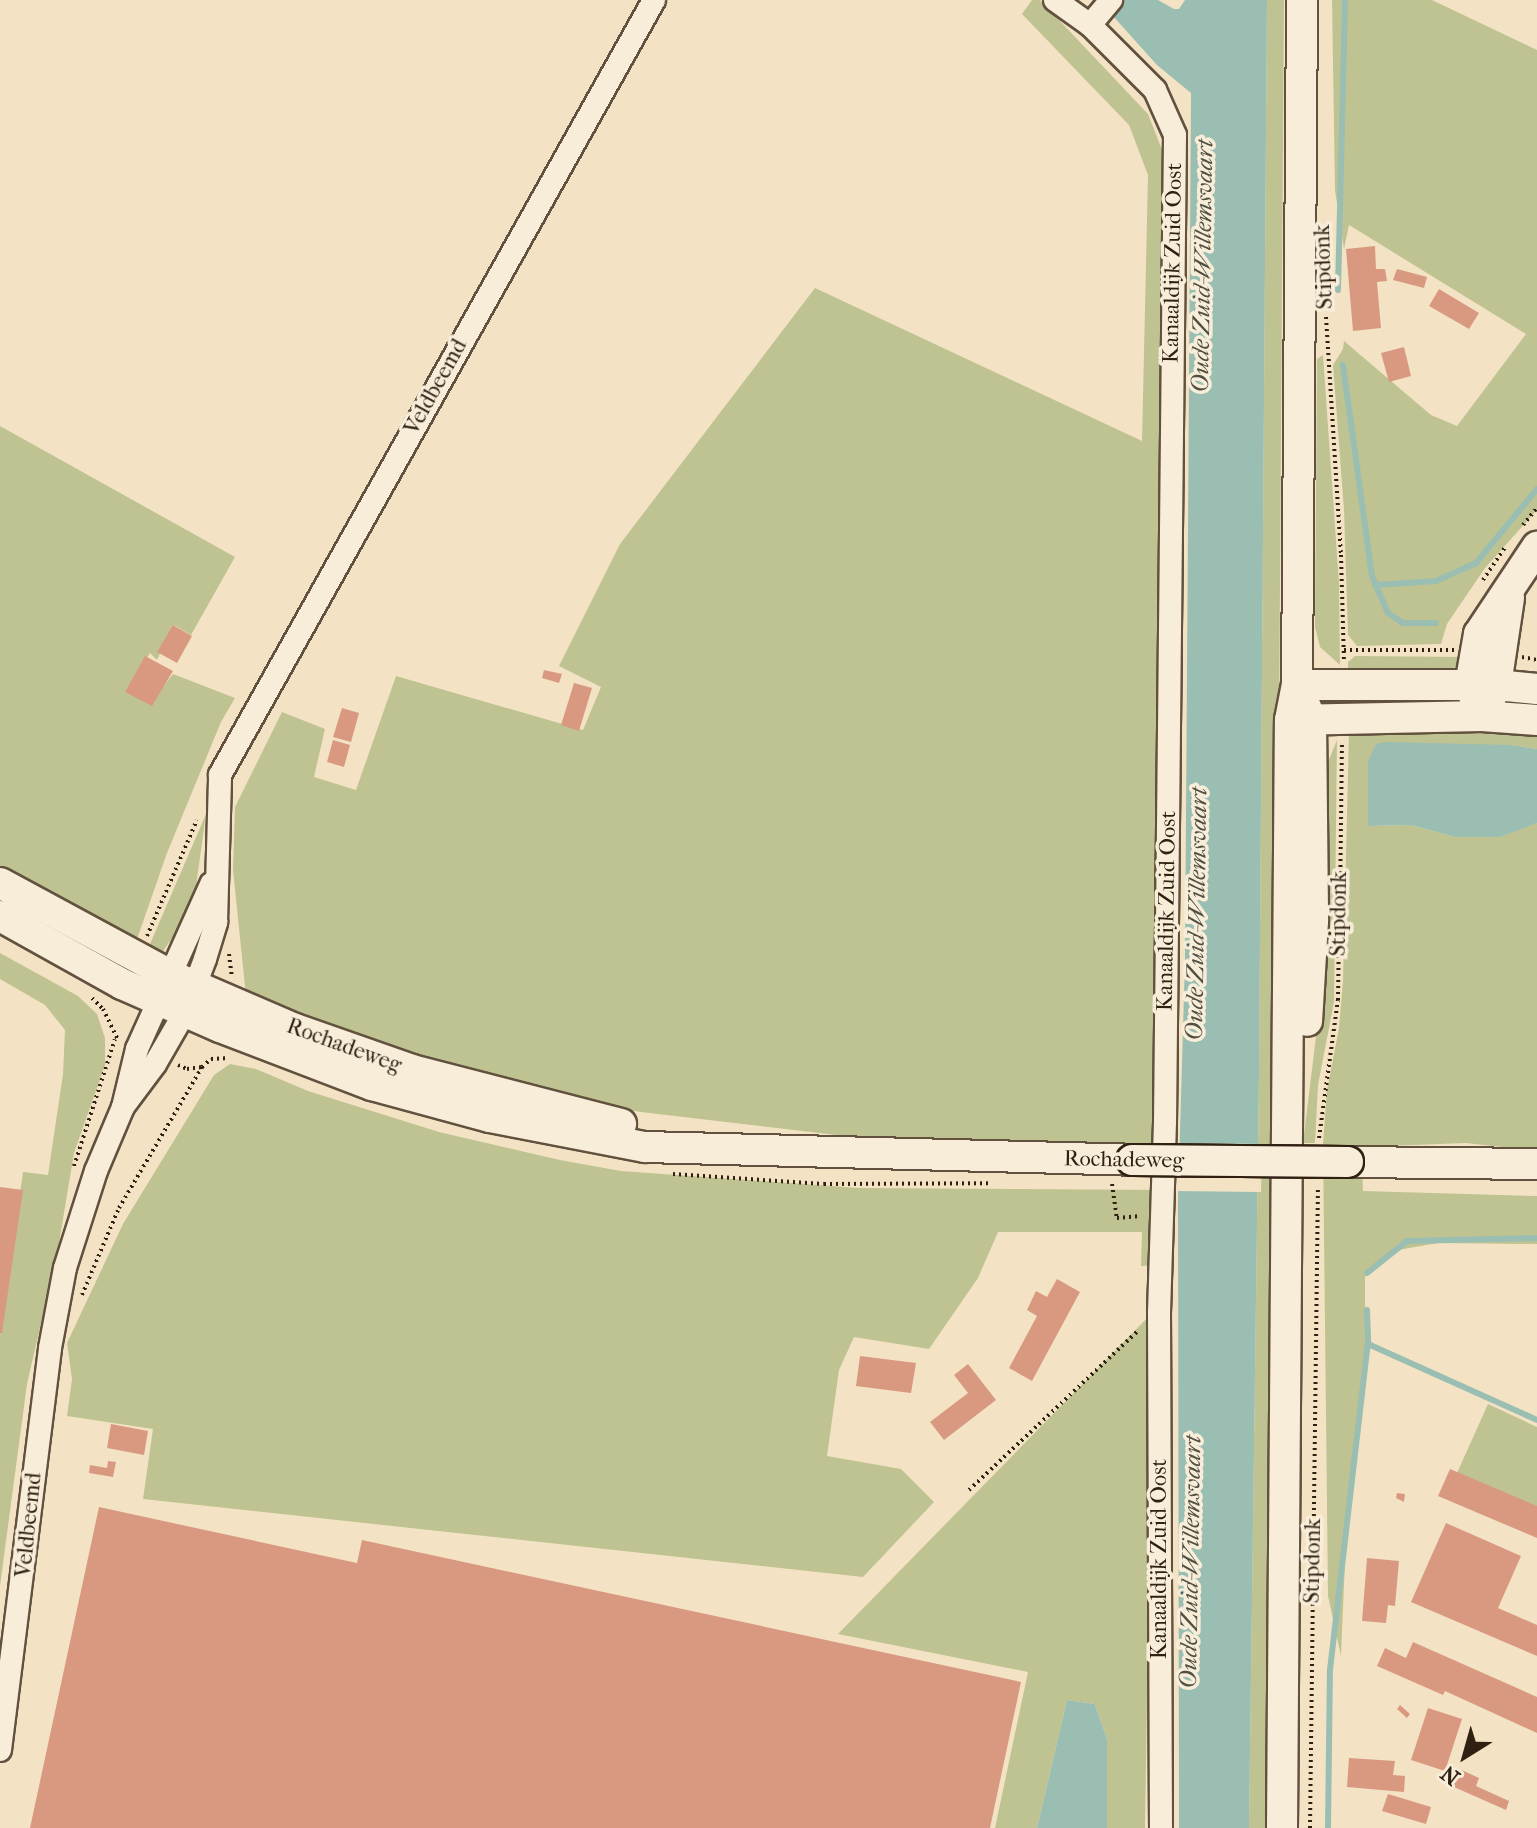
<!DOCTYPE html>
<html>
<head>
<meta charset="utf-8">
<style>
  body { margin:0 }
  #map { position:relative; width:1537px; height:1828px; overflow:hidden; background:#f3e3c4; font-family:"IM FELL French Canon",serif }
  div>[style] { position:absolute }
  [style*='--x'] { left:calc(var(--x)*1px); top:calc(var(--y)*1px); width:calc(var(--w)*1px); rotate:calc(var(--a)*1deg) }
  .green>* { inset:0; background:#bfc391 }
  .water>* { inset:0; background:#9bbeb2 }
  .pier>* { inset:0; background:#f3e3c4 }
  .stream>* { height:6px; margin:-3px; padding:0 3px; transform-origin:3px; border-radius:3px; background:#9bbeb2 }
  .building>* { inset:0; background:#d99980 }
  .path>* { height:4px; margin-top:-2px; transform-origin:0; background:repeating-linear-gradient(90deg,#302012 0 2px,transparent 0 6px) }
  .roads { filter:drop-shadow(2px 0 #61513e) drop-shadow(-2px 0 #61513e) drop-shadow(0 2px #61513e) drop-shadow(0 -2px #61513e) }
  .street>* { height:22px; margin:-11px; padding:0 11px; transform-origin:11px; border-radius:11px; background:#f7edd9 }
  .secondary>* { height:30px; margin:-15px; padding:0 15px; transform-origin:15px; border-radius:15px; background:#f7edd9 }
  .bridges { filter:drop-shadow(2px 0 #302012) drop-shadow(-2px 0 #302012) drop-shadow(0 2px #302012) drop-shadow(0 -2px #302012) }
  .secondary-bridge>* { height:30px; margin:-15px; padding:0 15px; transform-origin:15px; border-radius:15px; background:#f7edd9 }
  span { translate:-50% -50%; white-space:nowrap; text-align:center; line-height:1.15; -webkit-text-stroke:7px #f7edd9; paint-order:stroke }
  .street-label { font-size:22px; color:#302012 }
  .water-label { font-size:24px; color:#504f42; font-style:italic }
  .north { position:absolute; left:1425px; top:1716px; width:80px; height:80px; -webkit-text-stroke:6px #f7edd9; paint-order:stroke; rotate:217deg; font-size:22px; font-weight:700; line-height:32px; text-align:center; color:#302012 }
  .north::after { content:''; display:block; margin:auto; width:28px; height:36px; background:#302012; clip-path:polygon(50% 0,100% 100%,50% 72%,0 100%) }
</style>
</head>
<body>
<div id="map">
  <div class="green">
    <div style="clip-path:polygon(1032px 0,1040px 0,1148px 114px,1166px 160px,1163px 1145px,862px 1138px,641px 1112px,559px 1098px,404px 1056px,246px 996px,233px 870px,235px 807px,282px 712px,325px 729px,314px 777px,356px 790px,396px 676px,583px 730px,601px 687px,559px 666px,620px 544px,815px 288px,1142px 441px,1148px 175px,1129px 125px,1022px 14px)"></div>
    <div style="clip-path:polygon(1267px 0,1284px 0,1279px 728px,1266px 1828px,1249px 1828px,1259px 1073px)"></div>
    <div style="clip-path:polygon(1332px 0,1432px 0,1537px 50px,1537px 510px,1485px 568px,1447px 624px,1441px 644px,1357px 646px,1348px 635px,1344px 510px,1333px 365px,1343px 349px,1344px 341px,1431px 415px,1457px 426px,1526px 334px,1349px 225px,1344px 249px,1335px 190px)"></div>
    <div style="clip-path:polygon(1323px 355px,1339px 583px,1340px 665px,1320px 647px,1315px 627px,1317px 359px)"></div>
    <div style="clip-path:polygon(0 426px,235px 557px,191px 635px,174px 625px,157px 660px,150px 653px,130px 687px,152px 701px,173px 674px,235px 698px,221px 722px,167px 853px,136px 942px,0 875px)"></div>
    <div style="clip-path:polygon(1355px 656px,1463px 657px,1456px 667px,1441px 673px,1348px 671px,1348px 662px)"></div>
    <div style="clip-path:polygon(1537px 729px,1537px 749px,1512px 745px,1369px 826px,1411px 825px,1455px 837px,1499px 837px,1537px 823px,1537px 1151px,1466px 1143px,1361px 1147px,1363px 1191px,1537px 1196px,1537px 1244px,1438px 1243px,1398px 1250px,1365px 1272px,1365px 1384px,1346px 1537px,1341px 1656px,1328px 1596px,1323px 1144px,1327px 1090px,1339px 1028px,1343px 981px,1349px 731px)"></div>
    <div style="clip-path:polygon(1337px 740px,1334px 1002px,1318px 1085px,1315px 1143px,1303px 1143px,1325px 963px,1326px 767px)"></div>
    <div style="clip-path:polygon(206px 814px,193px 908px,161px 954px,147px 951px)"></div>
    <div style="clip-path:polygon(0 953px,78px 996px,97px 1014px,105px 1038px,105px 1065px,74px 1153px,58px 1249px,27px 1384px,0 1586px,0 1335px,23px 1172px,48px 1175px,63px 1074px,65px 1030px,45px 1005px,0 979px)"></div>
    <div style="clip-path:polygon(230px 1064px,256px 1069px,308px 1091px,439px 1132px,560px 1160px,621px 1171px,858px 1188px,1162px 1190px,1161px 1265px,1141px 1266px,1142px 1232px,998px 1232px,978px 1278px,929px 1349px,854px 1337px,839px 1370px,827px 1456px,901px 1469px,934px 1502px,863px 1577px,143px 1499px,153px 1429px,67px 1416px,72px 1379px,67px 1343px,123px 1224px,214px 1075px)"></div>
    <div style="clip-path:polygon(1153px 1312px,1145px 1828px,1107px 1828px,1107px 1739px,1095px 1704px,1067px 1700px,1037px 1828px,995px 1828px,1028px 1672px,838px 1634px)"></div>
    <div style="clip-path:polygon(1488px 1404px,1537px 1427px,1537px 1510px,1457px 1473px)"></div>
  </div>
  <div class="water">
    <div style="clip-path:polygon(1106px 0,1158px 0,1174px 9px,1179px 9px,1185px 0,1267px 0,1259px 1073px,1249px 1828px,1179px 1828px,1178px 1200px,1185px 960px,1191px 93px,1157px 65px,1112px 15px)"></div>
    <div style="clip-path:polygon(1386px 742px,1512px 745px,1537px 749px,1537px 823px,1500px 837px,1455px 837px,1411px 825px,1368px 826px,1368px 761px,1376px 744px)"></div>
    <div style="clip-path:polygon(1067px 1700px,1095px 1704px,1107px 1739px,1107px 1828px,1037px 1828px)"></div>
  </div>
  <div class="pier">
    <div style="clip-path:polygon(1176px 1143px,1262px 1144px,1261px 1192px,1174px 1191px)"></div>
  </div>
  <div class="stream">
    <div style="--x:1338;--y:290;--w:290;--a:-88.6"></div>
    <div style="--x:1343;--y:365;--w:213;--a:82.2"></div>
    <div style="--x:1372;--y:576;--w:40;--a:66.6"></div>
    <div style="--x:1388;--y:613;--w:18;--a:34"></div>
    <div style="--x:1403;--y:623;--w:33;--a:0"></div>
    <div style="--x:1375;--y:585;--w:61;--a:-3.8"></div>
    <div style="--x:1436;--y:581;--w:44;--a:-24.2"></div>
    <div style="--x:1476;--y:563;--w:96;--a:-50.5"></div>
    <div style="--x:1367;--y:1273;--w:51;--a:-38.7"></div>
    <div style="--x:1407;--y:1241;--w:130;--a:-1.3"></div>
    <div style="--x:1367;--y:1310;--w:34;--a:88"></div>
    <div style="--x:1328;--y:1828;--w:158;--a:-89.3"></div>
    <div style="--x:1330;--y:1670;--w:328;--a:-83.4"></div>
    <div style="--x:1368;--y:1344;--w:185;--a:24.2"></div>
  </div>
  <div class="building">
    <div style="clip-path:polygon(1375px 246px,1376px 269px,1385px 269px,1387px 281px,1377px 282px,1381px 328px,1353px 331px,1346px 249px)"></div>
    <div style="clip-path:polygon(1397px 269px,1427px 277px,1424px 288px,1393px 280px)"></div>
    <div style="clip-path:polygon(1439px 289px,1479px 313px,1469px 329px,1429px 306px)"></div>
    <div style="clip-path:polygon(1404px 347px,1411px 376px,1389px 382px,1381px 353px)"></div>
    <div style="clip-path:polygon(173px 625px,192px 636px,177px 663px,157px 652px)"></div>
    <div style="clip-path:polygon(145px 656px,173px 671px,152px 706px,125px 692px)"></div>
    <div style="clip-path:polygon(544px 670px,562px 674px,559px 683px,542px 678px)"></div>
    <div style="clip-path:polygon(574px 683px,592px 688px,579px 731px,561px 725px)"></div>
    <div style="clip-path:polygon(342px 708px,359px 713px,351px 742px,333px 737px)"></div>
    <div style="clip-path:polygon(333px 740px,350px 745px,344px 767px,327px 762px)"></div>
    <div style="clip-path:polygon(0 1187px,23px 1190px,2px 1333px,0 1333px)"></div>
    <div style="clip-path:polygon(1057px 1279px,1080px 1292px,1032px 1381px,1009px 1368px,1037px 1316px,1027px 1310px,1036px 1291px,1047px 1297px)"></div>
    <div style="clip-path:polygon(860px 1356px,916px 1363px,911px 1393px,856px 1386px)"></div>
    <div style="clip-path:polygon(968px 1364px,996px 1400px,944px 1440px,930px 1422px,968px 1393px,954px 1375px)"></div>
    <div style="clip-path:polygon(111px 1424px,148px 1431px,144px 1455px,107px 1448px)"></div>
    <div style="clip-path:polygon(108px 1461px,116px 1462px,113px 1477px,89px 1473px,90px 1465px,107px 1468px)"></div>
    <div style="clip-path:polygon(1450px 1469px,1537px 1506px,1537px 1538px,1438px 1496px)"></div>
    <div style="clip-path:polygon(1397px 1493px,1405px 1494px,1404px 1502px,1396px 1498px)"></div>
    <div style="clip-path:polygon(99px 1507px,357px 1563px,362px 1540px,1021px 1682px,990px 1828px,30px 1828px)"></div>
    <div style="clip-path:polygon(1446px 1523px,1521px 1556px,1498px 1608px,1537px 1625px,1537px 1656px,1411px 1602px)"></div>
    <div style="clip-path:polygon(1367px 1558px,1399px 1561px,1395px 1606px,1388px 1605px,1386px 1623px,1362px 1621px)"></div>
    <div style="clip-path:polygon(1413px 1642px,1537px 1697px,1537px 1733px,1445px 1691px,1443px 1695px,1377px 1666px,1385px 1648px,1406px 1658px)"></div>
    <div style="clip-path:polygon(1400px 1705px,1410px 1714px,1407px 1718px,1397px 1709px)"></div>
    <div style="clip-path:polygon(1428px 1708px,1462px 1719px,1445px 1771px,1411px 1760px)"></div>
    <div style="clip-path:polygon(1349px 1758px,1395px 1761px,1393px 1775px,1405px 1776px,1404px 1792px,1347px 1787px)"></div>
    <div style="clip-path:polygon(1453px 1766px,1479px 1778px,1476px 1786px,1509px 1801px,1506px 1810px,1445px 1783px)"></div>
    <div style="clip-path:polygon(1388px 1794px,1431px 1807px,1426px 1824px,1382px 1811px)"></div>
  </div>
  <div class="path">
    <div style="--x:1326;--y:317;--w:238;--a:86.4"></div>
    <div style="--x:1341;--y:555;--w:108;--a:88.4"></div>
    <div style="--x:1523;--y:525;--w:22;--a:-51"></div>
    <div style="--x:1483;--y:580;--w:40;--a:-56"></div>
    <div style="--x:1344;--y:650;--w:110;--a:0"></div>
    <div style="--x:1522;--y:657;--w:15;--a:11"></div>
    <div style="--x:1340;--y:903;--w:159;--a:-89.3"></div>
    <div style="--x:147;--y:936;--w:126;--a:-66.7"></div>
    <div style="--x:229;--y:954;--w:23;--a:83"></div>
    <div style="--x:92;--y:998;--w:16;--a:45"></div>
    <div style="--x:103;--y:1009;--w:34;--a:64"></div>
    <div style="--x:178;--y:1065;--w:10;--a:24"></div>
    <div style="--x:187;--y:1069;--w:15;--a:-8"></div>
    <div style="--x:202;--y:1067;--w:12;--a:-42"></div>
    <div style="--x:211;--y:1059;--w:18;--a:-3"></div>
    <div style="--x:1319;--y:1138;--w:139;--a:-82.2"></div>
    <div style="--x:1338;--y:1000;--w:72;--a:-89.2"></div>
    <div style="--x:74;--y:1166;--w:133;--a:-72.1"></div>
    <div style="--x:673;--y:1174;--w:151;--a:3.8"></div>
    <div style="--x:824;--y:1184;--w:164;--a:-0.3"></div>
    <div style="--x:1112;--y:1184;--w:34;--a:82"></div>
    <div style="--x:1117;--y:1218;--w:24;--a:-5"></div>
    <div style="--x:82;--y:1295;--w:95;--a:-67"></div>
    <div style="--x:119;--y:1208;--w:164;--a:-59.5"></div>
    <div style="--x:969;--y:1490;--w:233;--a:-43.3"></div>
    <div style="--x:1310;--y:1828;--w:642;--a:-89.29"></div>
  </div>
  <div class="roads">
    <div class="street">
      <div style="--x:1055;--y:0;--w:43;--a:35.5"></div>
      <div style="--x:1090;--y:25;--w:92;--a:45"></div>
      <div style="--x:1155;--y:90;--w:49;--a:66"></div>
      <div style="--x:1175;--y:135;--w:987;--a:90.58"></div>
      <div style="--x:1165;--y:1122;--w:190;--a:91.8"></div>
      <div style="--x:1159;--y:1312;--w:516;--a:89.78"></div>
      <div style="--x:1090;--y:25;--w:33;--a:-50"></div>
      <div style="--x:123;--y:1107;--w:54;--a:-53.3"></div>
      <div style="--x:155;--y:1064;--w:60;--a:-60"></div>
      <div style="--x:185;--y:1012;--w:57;--a:-69.3"></div>
      <div style="--x:205;--y:959;--w:39;--a:-73"></div>
      <div style="--x:216;--y:922;--w:147;--a:-88.4"></div>
      <div style="--x:220;--y:775;--w:888;--a:-60.75"></div>
      <div style="--x:0;--y:1750;--w:405;--a:-82.9"></div>
      <div style="--x:50;--y:1348;--w:81;--a:-79.4"></div>
      <div style="--x:65;--y:1268;--w:102;--a:-72.3"></div>
      <div style="--x:96;--y:1171;--w:69;--a:-67.1"></div>
      <div style="--x:123;--y:1107;--w:60;--a:-76.4"></div>
      <div style="--x:137;--y:1049;--w:181;--a:-65.8"></div>
    </div>
    <div class="secondary">
      <div style="--x:1297;--y:685;--w:38;--a:68"></div>
      <div style="--x:1311;--y:720;--w:201;--a:89.4"></div>
      <div style="--x:1313;--y:921;--w:100;--a:93.4"></div>
      <div style="--x:1297;--y:685;--w:199;--a:0"></div>
      <div style="--x:1496;--y:685;--w:41;--a:5.6"></div>
      <div style="--x:1476;--y:701;--w:17;--a:-111"></div>
      <div style="--x:1470;--y:685;--w:52;--a:-80"></div>
      <div style="--x:1479;--y:634;--w:105;--a:-56.3"></div>
      <div style="--x:1488;--y:704;--w:21;--a:-67"></div>
      <div style="--x:1496;--y:685;--w:88;--a:-81.5"></div>
      <div style="--x:1291;--y:720;--w:191;--a:-1.2"></div>
      <div style="--x:1482;--y:716;--w:55;--a:4.2"></div>
      <div style="--x:0;--y:883;--w:196;--a:28.4"></div>
      <div style="--x:172;--y:976;--w:134;--a:23.3"></div>
      <div style="--x:295;--y:1029;--w:124;--a:19.3"></div>
      <div style="--x:412;--y:1070;--w:216;--a:14.5"></div>
      <div style="--x:0;--y:916;--w:140;--a:29.1"></div>
      <div style="--x:122;--y:984;--w:107;--a:23.7"></div>
      <div style="--x:220;--y:1027;--w:163;--a:20.9"></div>
      <div style="--x:372;--y:1085;--w:122;--a:15.2"></div>
      <div style="--x:490;--y:1117;--w:158;--a:11"></div>
      <div style="--x:645;--y:1147;--w:487;--a:1.5"></div>
      <div style="--x:1348;--y:1162;--w:189;--a:0.6"></div>
      <div style="--x:1282;--y:1828;--w:1108;--a:-89.59"></div>
      <div style="--x:1290;--y:720;--w:36;--a:-79"></div>
      <div style="--x:1297;--y:685;--w:685;--a:-89.58"></div>
    </div>
  </div>
  <div class="bridges">
    <div class="secondary-bridge">
      <div style="--x:1132;--y:1160;--w:216;--a:0.5"></div>
    </div>
  </div>
  <div class="street-label">
    <span style="left:1173px;top:263px;rotate:-89deg">Kanaaldijk Zuid Oost</span>
    <span style="left:1324px;top:267px;rotate:-92deg">Stipdonk</span>
    <span style="left:436px;top:387px;rotate:-61deg">Veldbeemd</span>
    <span style="left:1167px;top:911px;rotate:-89deg">Kanaaldijk Zuid Oost</span>
    <span style="left:1339px;top:914px;rotate:-89deg">Stipdonk</span>
    <span style="left:344px;top:1046px;rotate:20deg">Rochadeweg</span>
    <span style="left:1124px;top:1160px;rotate:1deg">Rochadeweg</span>
    <span style="left:29px;top:1525px;rotate:-84deg">Veldbeemd</span>
    <span style="left:1160px;top:1559px;rotate:-90deg">Kanaaldijk Zuid Oost</span>
    <span style="left:1313px;top:1561px;rotate:-89deg">Stipdonk</span>
  </div>
  <div class="water-label">
    <span style="left:1203px;top:266px;rotate:-89deg">Oude Zuid-Willemsvaart</span>
    <span style="left:1197px;top:914px;rotate:-89deg">Oude Zuid-Willemsvaart</span>
    <span style="left:1191px;top:1562px;rotate:-89deg">Oude Zuid-Willemsvaart</span>
  </div>
  <div class="north">N</div>
</div>
</body>
</html>
